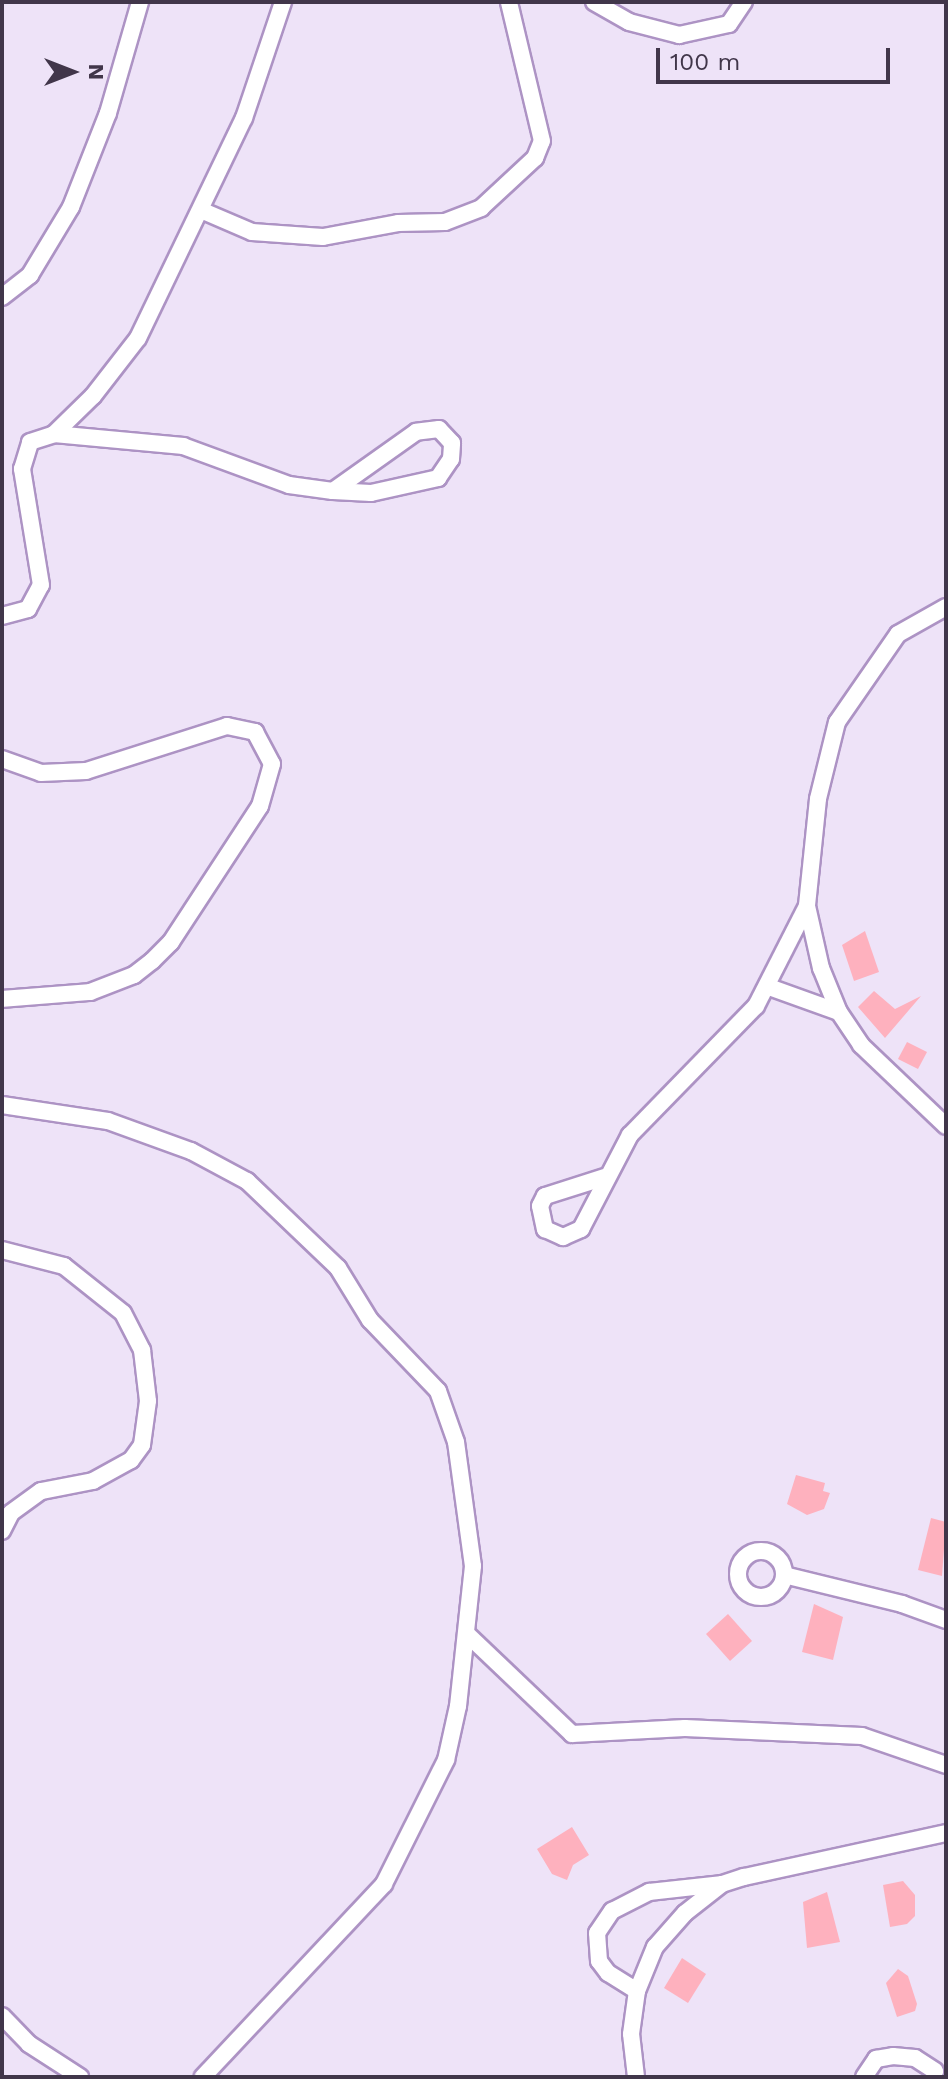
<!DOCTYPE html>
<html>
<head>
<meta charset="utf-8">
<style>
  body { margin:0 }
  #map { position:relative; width:948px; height:2079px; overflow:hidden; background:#eee3f8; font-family:"Work Sans",sans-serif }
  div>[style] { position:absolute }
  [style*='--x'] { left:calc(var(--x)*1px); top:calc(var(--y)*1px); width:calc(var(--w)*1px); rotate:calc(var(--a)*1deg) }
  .building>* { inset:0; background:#feb1be }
  .roads { filter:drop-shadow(2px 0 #ad93c4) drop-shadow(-2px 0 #ad93c4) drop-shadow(0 2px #ad93c4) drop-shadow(0 -2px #ad93c4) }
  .street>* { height:16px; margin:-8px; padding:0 8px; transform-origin:8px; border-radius:8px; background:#fff }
  .street>.ring { margin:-8px; padding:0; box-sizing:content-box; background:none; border:16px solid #fff; border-radius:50% }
  span { translate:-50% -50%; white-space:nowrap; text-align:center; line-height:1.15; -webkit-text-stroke:7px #eee3f8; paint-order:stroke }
  .frame { position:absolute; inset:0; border:4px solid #41364a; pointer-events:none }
  .north { position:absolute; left:32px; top:32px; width:80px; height:80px; -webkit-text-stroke:6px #eee3f8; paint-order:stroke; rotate:90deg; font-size:22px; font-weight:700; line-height:32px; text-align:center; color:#41364a }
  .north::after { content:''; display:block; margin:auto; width:28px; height:36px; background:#41364a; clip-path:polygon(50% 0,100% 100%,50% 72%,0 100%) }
  .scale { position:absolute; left:656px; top:48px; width:234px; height:36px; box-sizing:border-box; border:4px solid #41364a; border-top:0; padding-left:10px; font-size:24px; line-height:28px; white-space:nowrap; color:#41364a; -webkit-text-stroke:6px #eee3f8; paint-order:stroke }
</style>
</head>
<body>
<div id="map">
  <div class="building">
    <div style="clip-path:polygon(865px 931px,879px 972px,854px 981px,842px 945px)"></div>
    <div style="clip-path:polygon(874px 991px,895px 1009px,921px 996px,885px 1038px,858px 1007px)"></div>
    <div style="clip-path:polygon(907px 1042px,927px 1052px,918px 1069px,898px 1059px)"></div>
    <div style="clip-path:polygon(796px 1475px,825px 1483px,823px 1491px,830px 1493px,824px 1509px,807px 1515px,787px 1504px)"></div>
    <div style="clip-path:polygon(931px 1518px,946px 1522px,942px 1576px,918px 1570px)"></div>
    <div style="clip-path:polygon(814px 1604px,843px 1617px,833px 1660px,802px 1652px)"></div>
    <div style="clip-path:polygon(728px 1614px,752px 1641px,730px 1661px,706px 1634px)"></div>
    <div style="clip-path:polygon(572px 1827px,589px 1855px,573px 1865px,567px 1880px,552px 1874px,537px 1849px)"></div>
    <div style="clip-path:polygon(903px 1881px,915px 1895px,915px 1916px,907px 1924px,890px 1927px,883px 1885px)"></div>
    <div style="clip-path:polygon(827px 1892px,840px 1942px,807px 1948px,803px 1902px)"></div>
    <div style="clip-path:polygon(682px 1958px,706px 1974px,688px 2003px,664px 1988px)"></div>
    <div style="clip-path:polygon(898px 1969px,908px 1976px,917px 2004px,915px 2011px,897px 2017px,886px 1983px)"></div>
  </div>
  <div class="roads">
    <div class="street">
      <div style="--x:594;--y:2;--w:40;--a:29.7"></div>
      <div style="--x:629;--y:22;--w:52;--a:14.6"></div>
      <div style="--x:679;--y:35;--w:51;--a:-12.4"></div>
      <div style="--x:729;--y:24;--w:27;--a:-56"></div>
      <div style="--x:203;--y:211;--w:53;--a:23.2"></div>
      <div style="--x:252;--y:232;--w:71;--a:4"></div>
      <div style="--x:323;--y:237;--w:76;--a:-10.6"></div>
      <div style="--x:398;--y:223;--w:47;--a:-1.2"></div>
      <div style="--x:445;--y:222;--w:39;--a:-21"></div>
      <div style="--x:481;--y:208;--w:74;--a:-42.8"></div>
      <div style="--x:535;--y:158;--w:18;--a:-68"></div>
      <div style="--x:542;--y:141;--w:143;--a:-103.4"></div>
      <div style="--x:2;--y:297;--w:36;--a:-38"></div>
      <div style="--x:30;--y:275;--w:79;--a:-58.9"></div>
      <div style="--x:71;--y:207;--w:101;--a:-68.5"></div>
      <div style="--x:108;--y:113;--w:116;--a:-73.9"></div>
      <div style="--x:54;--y:434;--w:54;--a:-44.3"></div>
      <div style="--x:93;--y:396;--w:73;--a:-52.2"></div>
      <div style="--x:138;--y:338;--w:244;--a:-64.3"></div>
      <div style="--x:244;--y:118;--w:122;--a:-71.4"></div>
      <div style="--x:946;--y:607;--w:55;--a:150.6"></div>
      <div style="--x:898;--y:634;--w:107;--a:124.7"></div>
      <div style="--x:837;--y:722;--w:79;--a:103.9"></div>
      <div style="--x:818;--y:799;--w:108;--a:95.9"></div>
      <div style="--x:807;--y:906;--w:64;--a:77.3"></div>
      <div style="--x:821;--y:968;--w:48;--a:67.8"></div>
      <div style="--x:839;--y:1012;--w:40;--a:56"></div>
      <div style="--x:861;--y:1045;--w:117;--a:43.6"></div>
      <div style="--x:2;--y:616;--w:27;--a:-15"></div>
      <div style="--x:28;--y:609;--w:27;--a:-62"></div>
      <div style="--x:41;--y:585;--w:118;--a:-99.3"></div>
      <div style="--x:22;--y:469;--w:28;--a:-73"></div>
      <div style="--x:30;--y:442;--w:25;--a:-18"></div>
      <div style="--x:54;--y:434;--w:130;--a:5.3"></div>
      <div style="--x:183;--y:446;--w:113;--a:20.2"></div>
      <div style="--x:289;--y:485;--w:44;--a:7.8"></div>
      <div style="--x:333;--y:491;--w:38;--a:3"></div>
      <div style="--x:371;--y:493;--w:69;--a:-12.6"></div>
      <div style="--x:438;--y:478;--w:23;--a:-56"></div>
      <div style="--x:451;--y:459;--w:16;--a:-86"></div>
      <div style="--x:452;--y:443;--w:19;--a:-133"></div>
      <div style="--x:439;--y:429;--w:23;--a:173"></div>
      <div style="--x:416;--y:432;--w:102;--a:144.6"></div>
      <div style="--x:2;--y:759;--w:41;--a:19.7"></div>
      <div style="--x:41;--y:773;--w:45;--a:-2.5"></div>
      <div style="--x:86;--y:771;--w:148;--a:-17.7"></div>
      <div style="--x:227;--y:726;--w:29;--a:12"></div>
      <div style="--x:255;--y:732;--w:36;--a:62"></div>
      <div style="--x:272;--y:764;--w:44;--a:105.9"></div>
      <div style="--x:260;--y:806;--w:163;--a:123.2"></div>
      <div style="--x:171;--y:942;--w:27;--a:135"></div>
      <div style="--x:152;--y:961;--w:23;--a:142"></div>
      <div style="--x:134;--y:975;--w:47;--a:158.9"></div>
      <div style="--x:90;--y:992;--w:88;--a:175.5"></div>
      <div style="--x:769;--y:987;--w:74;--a:19.7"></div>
      <div style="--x:2;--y:1105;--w:107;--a:8.6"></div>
      <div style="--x:108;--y:1121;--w:88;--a:19.9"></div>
      <div style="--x:191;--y:1151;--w:64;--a:28.2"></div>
      <div style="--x:247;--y:1181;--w:126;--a:43.7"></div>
      <div style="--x:338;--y:1268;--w:61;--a:58.4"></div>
      <div style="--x:370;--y:1320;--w:98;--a:46.2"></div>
      <div style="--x:438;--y:1391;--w:54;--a:70.6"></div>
      <div style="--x:456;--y:1442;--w:125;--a:82.2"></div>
      <div style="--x:473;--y:1566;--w:141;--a:96.1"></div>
      <div style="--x:458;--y:1706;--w:55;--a:102.5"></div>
      <div style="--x:446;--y:1760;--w:139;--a:116.6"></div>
      <div style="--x:384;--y:1884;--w:265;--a:133.2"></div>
      <div style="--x:605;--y:1177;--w:63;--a:162.4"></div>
      <div style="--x:545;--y:1196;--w:11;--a:117"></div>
      <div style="--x:540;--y:1206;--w:24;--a:78"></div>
      <div style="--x:545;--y:1229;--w:20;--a:24"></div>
      <div style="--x:563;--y:1237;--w:20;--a:-24"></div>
      <div style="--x:581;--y:1229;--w:106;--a:-62.5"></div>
      <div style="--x:630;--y:1135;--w:180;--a:-45.7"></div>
      <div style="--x:756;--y:1006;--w:110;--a:-63"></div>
      <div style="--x:2;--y:1250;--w:64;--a:14.5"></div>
      <div style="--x:64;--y:1266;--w:75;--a:38.5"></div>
      <div style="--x:123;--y:1313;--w:42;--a:62.8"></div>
      <div style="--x:142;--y:1350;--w:51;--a:83.3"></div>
      <div style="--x:148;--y:1401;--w:44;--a:97.8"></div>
      <div style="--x:142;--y:1445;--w:19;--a:126"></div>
      <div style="--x:131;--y:1460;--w:43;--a:151.1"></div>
      <div style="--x:93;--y:1481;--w:53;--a:169.1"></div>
      <div style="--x:41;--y:1491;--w:37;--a:144"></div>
      <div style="--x:11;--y:1513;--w:20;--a:117"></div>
      <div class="ring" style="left:738px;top:1551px;width:30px;height:30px"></div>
      <div style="--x:784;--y:1575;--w:122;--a:13.8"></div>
      <div style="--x:902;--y:1604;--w:47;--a:20"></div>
      <div style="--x:467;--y:1634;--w:145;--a:43.6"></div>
      <div style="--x:572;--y:1734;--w:113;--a:-3"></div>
      <div style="--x:685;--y:1728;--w:177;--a:2.6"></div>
      <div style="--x:862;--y:1736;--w:89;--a:19"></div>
      <div style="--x:637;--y:1991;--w:34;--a:-148"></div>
      <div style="--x:608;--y:1973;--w:15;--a:-127"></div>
      <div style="--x:599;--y:1961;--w:28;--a:-94"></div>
      <div style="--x:597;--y:1933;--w:27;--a:-56"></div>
      <div style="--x:612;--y:1911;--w:42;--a:-27.2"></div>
      <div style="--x:649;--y:1892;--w:72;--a:-6.3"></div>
      <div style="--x:2;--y:2016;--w:39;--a:46"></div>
      <div style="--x:29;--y:2044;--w:61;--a:32.9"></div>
      <div style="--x:636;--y:2077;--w:43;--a:-96.6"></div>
      <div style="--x:631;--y:2034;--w:43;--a:-82.1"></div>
      <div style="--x:637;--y:1991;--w:48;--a:-67.8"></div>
      <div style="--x:655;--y:1947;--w:45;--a:-48.6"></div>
      <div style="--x:685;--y:1913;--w:47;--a:-38.1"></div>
      <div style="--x:722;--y:1884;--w:23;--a:-18"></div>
      <div style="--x:744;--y:1877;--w:207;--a:-12.3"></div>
      <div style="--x:864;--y:2077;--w:22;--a:-56"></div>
      <div style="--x:876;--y:2059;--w:17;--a:-10"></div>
      <div style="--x:893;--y:2056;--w:22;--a:5"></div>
      <div style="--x:915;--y:2058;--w:24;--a:33"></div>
    </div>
  </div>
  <div class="frame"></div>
  <div class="north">N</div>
  <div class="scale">100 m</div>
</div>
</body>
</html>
